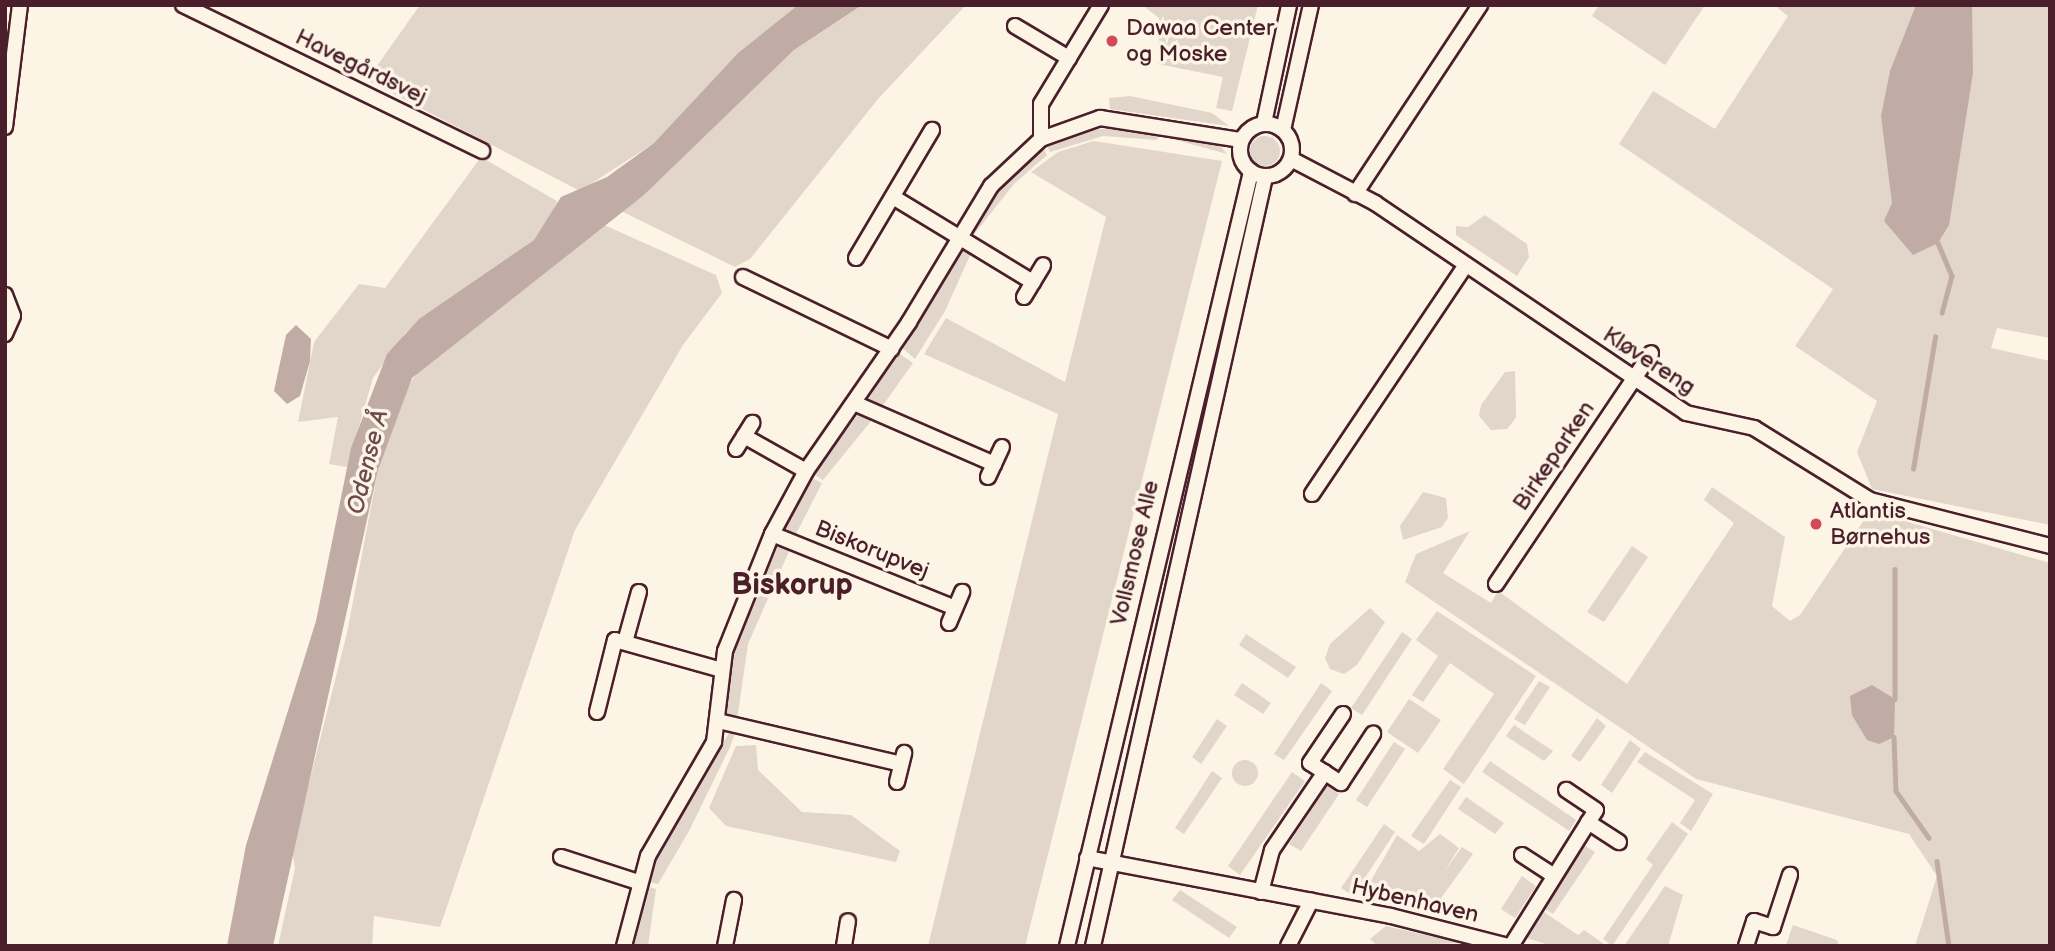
<!DOCTYPE html>
<html>
<head>
<meta charset="utf-8">
<style>
  body { margin:0 }
  #map { position:relative; width:2055px; height:951px; overflow:hidden; background:#fcf5e5; font-family:"Balsamiq Sans",sans-serif }
  div>[style] { position:absolute }
  [style*='--x'] { left:calc(var(--x)*1px); top:calc(var(--y)*1px); width:calc(var(--w)*1px); rotate:calc(var(--a)*1deg) }
  .green>* { inset:0; background:#e2d5ca }
  .round { border-radius:50% }
  .water>* { inset:0; background:#c0aca5 }
  .stream>* { height:4.5px; margin:-2.25px; padding:0 2.25px; transform-origin:2.25px; border-radius:2.25px; background:#c0aca5 }
  .roads { filter:drop-shadow(2px 0 #4a1f2b) drop-shadow(-2px 0 #4a1f2b) drop-shadow(0 2px #4a1f2b) drop-shadow(0 -2px #4a1f2b) }
  .minor>* { height:14px; margin:-7px; padding:0 7px; transform-origin:7px; border-radius:7px; background:#fcf5e5 }
  .minor>.ring { margin:-7px; padding:0; box-sizing:content-box; background:none; border:14px solid #fcf5e5; border-radius:50% }
  .dots>* { width:19px; height:19px; translate:-50% -50%; box-sizing:border-box; border:4px solid #fcf5e5; border-radius:50% }
  span { translate:-50% -50%; white-space:nowrap; text-align:center; line-height:1.15; -webkit-text-stroke:7px #fcf5e5; paint-order:stroke }
  .poi-label { font-size:23px; color:#4a1f2b }
  .left { translate:0 -50%; text-align:left }
  .street-label { font-size:23px; color:#4a1f2b }
  .water-label { font-size:24px; color:#6d4950; font-style:italic }
  .district-label { font-size:30px; color:#4a1f2b; font-weight:700 }
  .frame { position:absolute; inset:0; border:7px solid #4a1f2b; pointer-events:none }
</style>
</head>
<body>
<div id="map">
  <div class="green">
    <div style="clip-path:polygon(420px 5px,798px 5px,738px 53px,654px 143px,580px 191px,367px 80px)"></div>
    <div style="clip-path:polygon(862px 5px,966px 5px,878px 99px,750px 259px,735px 267px,619px 210px,644px 195px,794px 50px)"></div>
    <div style="clip-path:polygon(1142px 5px,1258px 5px,1232px 111px,1216px 108px,1223px 77px,1158px 64px,1159px 18px)"></div>
    <div style="clip-path:polygon(1599px 5px,1705px 5px,1665px 65px,1592px 16px)"></div>
    <div style="clip-path:polygon(1774px 5px,2050px 5px,2050px 338px,1997px 328px,1991px 348px,2050px 361px,2050px 525px,1872px 489px,1857px 452px,1877px 401px,1795px 346px,1833px 289px,1619px 144px,1653px 91px,1715px 129px,1788px 16px)"></div>
    <div style="clip-path:polygon(1130px 96px,1212px 113px,1229px 126px,1110px 109px,1109px 98px)"></div>
    <div style="clip-path:polygon(1126px 126px,1218px 143px,1227px 154px,1158px 135px,1157px 140px,1103px 136px,1050px 152px,1046px 144px,1076px 132px)"></div>
    <div class="round" style="left:1250px;top:136px;width:30px;height:30px"></div>
    <div style="clip-path:polygon(1094px 141px,1222px 161px,1025px 946px,928px 946px,1058px 414px,924px 354px,946px 318px,1065px 382px,1106px 217px,1031px 172px,1058px 152px)"></div>
    <div style="clip-path:polygon(1043px 148px,1047px 155px,1014px 184px,972px 237px,990px 199px)"></div>
    <div style="clip-path:polygon(481px 157px,557px 201px,552px 214px,534px 240px,406px 332px,373px 378px,347px 467px,329px 464px,338px 417px,298px 422px,314px 342px,359px 284px,385px 288px)"></div>
    <div style="clip-path:polygon(1485px 215px,1527px 244px,1529px 257px,1517px 276px,1456px 235px,1456px 226px,1468px 227px)"></div>
    <div style="clip-path:polygon(604px 225px,716px 275px,722px 293px,683px 345px,575px 530px,440px 927px,374px 916px,372px 946px,278px 946px,295px 868px,292px 850px,347px 633px,378px 470px,405px 390px,423px 365px)"></div>
    <div style="clip-path:polygon(967px 248px,972px 251px,945px 311px,915px 359px,901px 347px,959px 250px)"></div>
    <div style="clip-path:polygon(897px 352px,913px 363px,881px 408px,867px 402px)"></div>
    <div style="clip-path:polygon(1515px 371px,1516px 418px,1507px 429px,1491px 430px,1479px 416px,1481px 405px,1505px 372px)"></div>
    <div style="clip-path:polygon(860px 412px,872px 420px,823px 480px,812px 473px)"></div>
    <div style="clip-path:polygon(810px 477px,822px 483px,794px 538px,783px 526px)"></div>
    <div style="clip-path:polygon(1712px 487px,1785px 537px,1772px 606px,1790px 621px,1800px 615px,1870px 511px,2050px 563px,2050px 946px,1915px 946px,1937px 876px,1909px 834px,1696px 779px,1405px 582px,1416px 554px,1470px 531px,1443px 573px,1491px 603px,1498px 591px,1627px 684px,1734px 523px,1704px 500px)"></div>
    <div style="clip-path:polygon(1423px 492px,1446px 498px,1448px 518px,1442px 527px,1403px 540px,1400px 526px)"></div>
    <div style="clip-path:polygon(779px 544px,790px 549px,748px 644px,737px 720px,729px 719px,724px 712px,731px 650px)"></div>
    <div style="clip-path:polygon(1632px 546px,1648px 557px,1604px 622px,1587px 612px)"></div>
    <div style="clip-path:polygon(1370px 608px,1385px 622px,1357px 665px,1344px 674px,1330px 669px,1325px 658px,1330px 644px)"></div>
    <div style="clip-path:polygon(1437px 611px,1536px 676px,1464px 784px,1443px 769px,1494px 694px,1450px 663px,1423px 702px,1412px 695px,1438px 656px,1416px 640px)"></div>
    <div style="clip-path:polygon(1402px 632px,1412px 639px,1362px 715px,1351px 708px)"></div>
    <div style="clip-path:polygon(1246px 634px,1296px 667px,1288px 678px,1239px 645px)"></div>
    <div style="clip-path:polygon(1539px 681px,1550px 687px,1525px 725px,1514px 719px)"></div>
    <div style="clip-path:polygon(1242px 683px,1271px 703px,1263px 714px,1234px 695px)"></div>
    <div style="clip-path:polygon(1321px 683px,1332px 691px,1284px 760px,1274px 754px)"></div>
    <div style="clip-path:polygon(1409px 699px,1441px 720px,1418px 753px,1387px 732px)"></div>
    <div style="clip-path:polygon(1597px 718px,1606px 726px,1580px 762px,1571px 756px)"></div>
    <div style="clip-path:polygon(1217px 719px,1227px 726px,1201px 764px,1192px 757px)"></div>
    <div style="clip-path:polygon(1514px 725px,1553px 751px,1544px 761px,1506px 736px)"></div>
    <div style="clip-path:polygon(730px 731px,735px 733px,730px 747px,689px 831px,658px 884px,645px 881px)"></div>
    <div style="clip-path:polygon(1630px 740px,1641px 749px,1612px 793px,1601px 785px)"></div>
    <div style="clip-path:polygon(1394px 742px,1405px 749px,1367px 807px,1356px 800px)"></div>
    <div style="clip-path:polygon(756px 745px,758px 770px,802px 812px,851px 815px,900px 851px,896px 862px,726px 826px,709px 808px,736px 746px)"></div>
    <div style="clip-path:polygon(1645px 752px,1713px 794px,1691px 831px,1680px 823px,1695px 800px,1637px 762px)"></div>
    <div class="round" style="left:1232px;top:760px;width:26px;height:26px"></div>
    <div style="clip-path:polygon(1490px 761px,1576px 820px,1569px 831px,1482px 772px)"></div>
    <div style="clip-path:polygon(1212px 771px,1222px 778px,1184px 834px,1175px 828px)"></div>
    <div style="clip-path:polygon(1292px 772px,1305px 781px,1240px 875px,1228px 866px)"></div>
    <div style="clip-path:polygon(1450px 780px,1461px 787px,1424px 844px,1411px 836px)"></div>
    <div style="clip-path:polygon(1327px 786px,1339px 794px,1301px 851px,1289px 844px)"></div>
    <div style="clip-path:polygon(1466px 797px,1504px 823px,1495px 834px,1458px 809px)"></div>
    <div style="clip-path:polygon(1672px 822px,1688px 834px,1612px 946px,1603px 939px,1653px 865px,1646px 859px)"></div>
    <div style="clip-path:polygon(1384px 824px,1395px 832px,1353px 896px,1341px 888px)"></div>
    <div style="clip-path:polygon(1440px 834px,1459px 848px,1444px 872px,1462px 847px,1473px 854px,1441px 898px,1456px 910px,1451px 915px,1361px 898px,1397px 835px,1419px 851px)"></div>
    <div style="clip-path:polygon(1584px 845px,1595px 852px,1553px 914px,1542px 907px)"></div>
    <div style="clip-path:polygon(1522px 876px,1536px 886px,1515px 918px,1501px 909px)"></div>
    <div style="clip-path:polygon(643px 885px,656px 889px,648px 946px,629px 946px)"></div>
    <div style="clip-path:polygon(1665px 886px,1683px 895px,1668px 946px,1624px 946px)"></div>
    <div style="clip-path:polygon(1180px 890px,1237px 927px,1229px 938px,1172px 900px)"></div>
    <div style="clip-path:polygon(1544px 912px,1578px 935px,1584px 930px,1607px 946px,1552px 946px,1527px 938px)"></div>
    <div style="clip-path:polygon(1793px 925px,1837px 940px,1839px 946px,1786px 945px)"></div>
    <div style="clip-path:polygon(1386px 926px,1461px 943px,1378px 946px,1370px 939px)"></div>
  </div>
  <div class="water">
    <div style="clip-path:polygon(798px 5px,862px 5px,794px 50px,644px 195px,412px 378px,378px 470px,273px 946px,227px 946px,246px 845px,316px 621px,351px 448px,387px 354px,419px 319px,534px 240px,561px 197px,607px 177px,654px 143px,738px 53px)"></div>
    <div style="clip-path:polygon(1916px 5px,1972px 5px,1973px 73px,1949px 225px,1938px 243px,1913px 255px,1884px 221px,1892px 203px,1881px 116px,1890px 71px)"></div>
    <div style="clip-path:polygon(296px 325px,311px 339px,310px 361px,300px 396px,287px 404px,274px 391px,286px 335px)"></div>
    <div style="clip-path:polygon(1872px 685px,1895px 699px,1894px 737px,1879px 744px,1867px 740px,1852px 715px,1850px 696px)"></div>
  </div>
  <div class="stream">
    <div style="--x:1938;--y:243;--w:36;--a:67"></div>
    <div style="--x:1952;--y:276;--w:38;--a:105"></div>
    <div style="--x:1913;--y:469;--w:134;--a:-80.5"></div>
    <div style="--x:1895;--y:569;--w:130;--a:90"></div>
    <div style="--x:1894;--y:737;--w:54;--a:87.9"></div>
    <div style="--x:1896;--y:791;--w:57;--a:54.9"></div>
    <div style="--x:1937;--y:861;--w:86;--a:82"></div>
  </div>
  <div class="roads">
    <div class="minor">
      <div style="--x:183;--y:5;--w:333;--a:26"></div>
      <div style="--x:1015;--y:26;--w:63;--a:30.7"></div>
      <div style="--x:1264;--y:123;--w:121;--a:-78"></div>
      <div class="ring" style="left:1240px;top:124px;width:38px;height:38px"></div>
      <div style="--x:5;--y:127;--w:123;--a:-83"></div>
      <div style="--x:1283;--y:130;--w:128;--a:-77.4"></div>
      <div style="--x:1041;--y:139;--w:35;--a:-90"></div>
      <div style="--x:1041;--y:104;--w:116;--a:-58.8"></div>
      <div style="--x:1291;--y:159;--w:95;--a:27.6"></div>
      <div style="--x:1375;--y:203;--w:375;--a:34"></div>
      <div style="--x:1686;--y:413;--w:70;--a:12.4"></div>
      <div style="--x:1754;--y:428;--w:137;--a:31.8"></div>
      <div style="--x:1870;--y:500;--w:186;--a:14.3"></div>
      <div style="--x:1355;--y:194;--w:227;--a:-56.5"></div>
      <div style="--x:893;--y:197;--w:164;--a:31.3"></div>
      <div style="--x:856;--y:258;--w:149;--a:-59.3"></div>
      <div style="--x:743;--y:277;--w:165;--a:25.8"></div>
      <div style="--x:5;--y:295;--w:22;--a:69"></div>
      <div style="--x:13;--y:316;--w:20;--a:114"></div>
      <div style="--x:1024;--y:297;--w:37;--a:-59"></div>
      <div style="--x:854;--y:403;--w:153;--a:23.5"></div>
      <div style="--x:744;--y:436;--w:71;--a:29.4"></div>
      <div style="--x:736;--y:449;--w:31;--a:-58"></div>
      <div style="--x:988;--y:477;--w:33;--a:-65"></div>
      <div style="--x:1312;--y:494;--w:276;--a:-56.1"></div>
      <div style="--x:772;--y:534;--w:197;--a:22"></div>
      <div style="--x:1496;--y:584;--w:278;--a:-56.1"></div>
      <div style="--x:949;--y:623;--w:34;--a:-67"></div>
      <div style="--x:625;--y:642;--w:52;--a:-74.4"></div>
      <div style="--x:597;--y:712;--w:74;--a:-76"></div>
      <div style="--x:615;--y:640;--w:111;--a:15.7"></div>
      <div style="--x:1343;--y:714;--w:59;--a:124"></div>
      <div style="--x:1310;--y:763;--w:37;--a:33"></div>
      <div style="--x:1341;--y:783;--w:59;--a:-56.9"></div>
      <div style="--x:718;--y:721;--w:188;--a:13.2"></div>
      <div style="--x:897;--y:782;--w:30;--a:-76"></div>
      <div style="--x:1588;--y:822;--w:37;--a:33"></div>
      <div style="--x:1522;--y:855;--w:37;--a:33"></div>
      <div style="--x:561;--y:857;--w:81;--a:18"></div>
      <div style="--x:1087;--y:858;--w:309;--a:10.8"></div>
      <div style="--x:1391;--y:916;--w:121;--a:14.4"></div>
      <div style="--x:1261;--y:892;--w:43;--a:-75.3"></div>
      <div style="--x:1272;--y:850;--w:94;--a:-55.8"></div>
      <div style="--x:624;--y:946;--w:93;--a:-75.1"></div>
      <div style="--x:648;--y:856;--w:132;--a:-59.9"></div>
      <div style="--x:714;--y:742;--w:92;--a:-83.1"></div>
      <div style="--x:725;--y:651;--w:126;--a:-68.1"></div>
      <div style="--x:772;--y:534;--w:72;--a:-61.6"></div>
      <div style="--x:806;--y:471;--w:181;--a:-55.3"></div>
      <div style="--x:909;--y:322;--w:159;--a:-58.9"></div>
      <div style="--x:991;--y:186;--w:69;--a:-43.2"></div>
      <div style="--x:1041;--y:139;--w:63;--a:-19.6"></div>
      <div style="--x:1100;--y:118;--w:143;--a:8.9"></div>
      <div style="--x:725;--y:946;--w:47;--a:-78.9"></div>
      <div style="--x:844;--y:946;--w:25;--a:-81"></div>
      <div style="--x:1067;--y:946;--w:796;--a:-76.63"></div>
      <div style="--x:1093;--y:946;--w:788;--a:-77.39"></div>
      <div style="--x:1288;--y:946;--w:51;--a:-62.9"></div>
      <div style="--x:1511;--y:946;--w:160;--a:-58"></div>
      <div style="--x:1596;--y:810;--w:36;--a:-146"></div>
      <div style="--x:1746;--y:946;--w:26;--a:-72"></div>
      <div style="--x:1754;--y:921;--w:20;--a:18"></div>
      <div style="--x:1773;--y:927;--w:55;--a:-71.9"></div>
    </div>
  </div>
  <div class="dots">
    <div style="left:1112px;top:41px;background:#d1495b"></div>
    <div style="left:1816px;top:524px;background:#d1495b"></div>
  </div>
  <div class="poi-label">
    <span class="left" style="left:1126px;top:41px">Dawaa Center<br>og Moske</span>
    <span class="left" style="left:1830px;top:524px">Atlantis<br>Børnehus</span>
  </div>
  <div class="street-label">
    <span style="left:361px;top:67px;rotate:26deg">Havegårdsvej</span>
    <span style="left:1649px;top:361px;rotate:33deg">Kløvereng</span>
    <span style="left:1554px;top:456px;rotate:-56deg">Birkeparken</span>
    <span style="left:872px;top:550px;rotate:22deg">Biskorupvej</span>
    <span style="left:1135px;top:553px;rotate:-77deg">Vollsmose Alle</span>
    <span style="left:1415px;top:901px;rotate:13deg">Hybenhaven</span>
  </div>
  <div class="water-label">
    <span style="left:368px;top:462px;rotate:-76deg">Odense Å</span>
  </div>
  <div class="district-label">
    <span style="left:792px;top:585px">Biskorup</span>
  </div>
  <div class="frame"></div>
</div>
</body>
</html>
